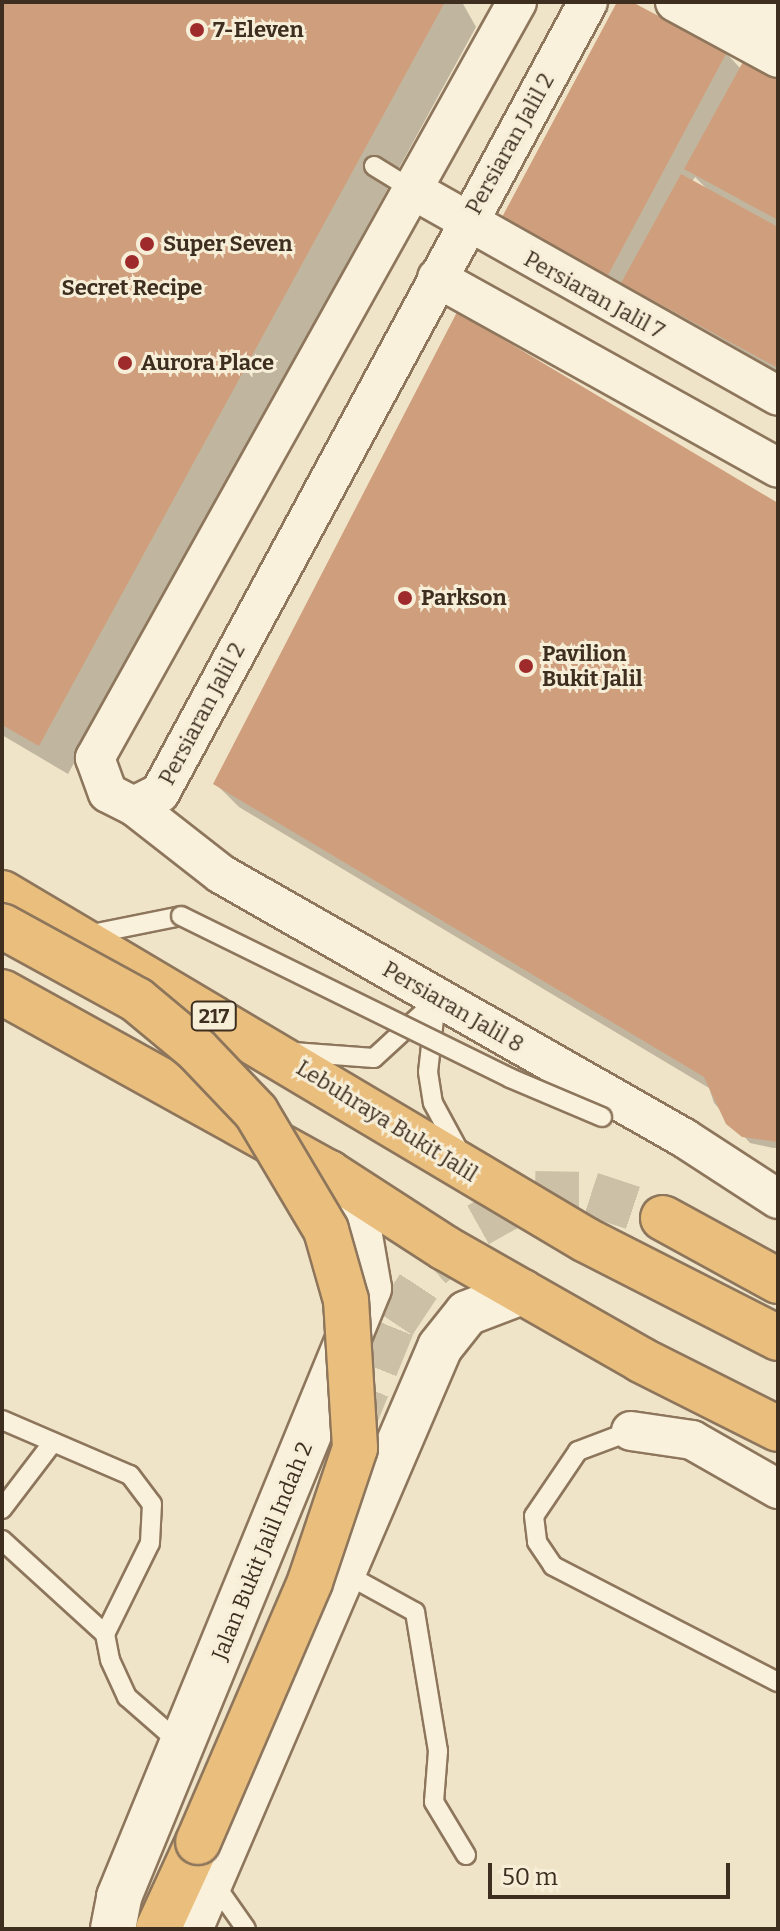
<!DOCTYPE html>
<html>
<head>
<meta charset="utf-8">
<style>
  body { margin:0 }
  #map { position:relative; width:780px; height:1931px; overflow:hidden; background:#f0e4c8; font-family:Bitter,serif }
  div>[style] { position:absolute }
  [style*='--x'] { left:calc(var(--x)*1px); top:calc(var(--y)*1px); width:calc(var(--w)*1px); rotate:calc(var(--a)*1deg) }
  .shadow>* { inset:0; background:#0003 }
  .building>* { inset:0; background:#cf9f7d }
  .trunk-tunnel>* { height:44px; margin-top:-22px; transform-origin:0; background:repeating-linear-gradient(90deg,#ccc0a6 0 44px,transparent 0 66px) }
  .roads { filter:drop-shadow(2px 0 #8d765c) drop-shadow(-2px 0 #8d765c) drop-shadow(0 2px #8d765c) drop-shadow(0 -2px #8d765c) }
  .service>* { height:18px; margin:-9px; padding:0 9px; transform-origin:9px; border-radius:9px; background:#faf1dc }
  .minor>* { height:38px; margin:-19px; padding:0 19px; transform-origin:19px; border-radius:19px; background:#faf1dc }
  .tertiary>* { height:44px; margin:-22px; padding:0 22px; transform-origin:22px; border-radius:22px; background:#faf1dc }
  .trunk>* { height:44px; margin:-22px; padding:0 22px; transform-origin:22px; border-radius:22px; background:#eabe7c }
  .bridges { filter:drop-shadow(2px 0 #8d765c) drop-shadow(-2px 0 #8d765c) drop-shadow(0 2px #8d765c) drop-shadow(0 -2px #8d765c) }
  .service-bridge>* { height:18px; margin:-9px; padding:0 9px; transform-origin:9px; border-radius:9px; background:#faf1dc }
  .trunk-bridge>* { height:44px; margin:-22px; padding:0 22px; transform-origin:22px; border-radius:22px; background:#eabe7c }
  .dots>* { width:22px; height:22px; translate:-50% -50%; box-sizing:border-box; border:4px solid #f7eed8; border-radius:50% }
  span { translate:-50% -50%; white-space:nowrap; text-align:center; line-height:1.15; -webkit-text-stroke:6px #f7eed8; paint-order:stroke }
  .shield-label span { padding:2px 6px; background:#f7eed8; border:2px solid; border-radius:6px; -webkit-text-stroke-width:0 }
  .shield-label { font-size:20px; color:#3d2e20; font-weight:700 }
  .poi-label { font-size:22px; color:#3d2e20; font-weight:700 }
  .left { translate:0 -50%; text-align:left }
  .street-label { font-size:22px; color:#3d2e20 }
  .frame { position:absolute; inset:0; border:4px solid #3d2e20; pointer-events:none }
  .scale { position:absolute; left:488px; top:1863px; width:242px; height:36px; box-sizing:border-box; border:4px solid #3d2e20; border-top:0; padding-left:10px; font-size:24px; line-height:28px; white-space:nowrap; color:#3d2e20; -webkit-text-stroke:6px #f7eed8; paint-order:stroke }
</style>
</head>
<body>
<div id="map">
  <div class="shadow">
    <div style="clip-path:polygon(2px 2px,462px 2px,476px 27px,68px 774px,2px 735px)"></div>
    <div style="clip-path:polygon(evenodd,619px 2px,726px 53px,741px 69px,778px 80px,778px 377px,504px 219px,619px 2px,695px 177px,707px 189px,692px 182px,695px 177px)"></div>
    <div style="clip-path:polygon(778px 506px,778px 1148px,773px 1148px,750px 1143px,714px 1103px,709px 1088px,239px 807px,216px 784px)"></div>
  </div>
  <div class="building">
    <div style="clip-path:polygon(2px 2px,445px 2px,39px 746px,2px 725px)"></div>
    <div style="clip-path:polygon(617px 2px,632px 2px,727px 52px,608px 275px,501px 219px)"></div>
    <div style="clip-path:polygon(744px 60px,778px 78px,778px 220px,684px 169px)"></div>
    <div style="clip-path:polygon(681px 174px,778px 227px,778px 368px,621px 283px)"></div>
    <div style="clip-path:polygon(457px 312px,778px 503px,778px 1142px,742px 1137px,726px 1124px,704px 1077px,213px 784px)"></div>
  </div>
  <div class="trunk-tunnel">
    <div style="--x:351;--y:1429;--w:114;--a:-67.9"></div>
    <div style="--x:394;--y:1323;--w:67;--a:-56.5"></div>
    <div style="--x:431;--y:1267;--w:63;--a:-41.8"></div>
    <div style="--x:478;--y:1225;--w:65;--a:-29.3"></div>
    <div style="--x:535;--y:1193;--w:56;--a:1"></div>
    <div style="--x:591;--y:1194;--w:76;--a:18.4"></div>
  </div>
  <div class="roads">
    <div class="service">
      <div style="--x:374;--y:166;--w:46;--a:31.6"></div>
      <div style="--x:87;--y:935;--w:96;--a:-11.4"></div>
      <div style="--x:293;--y:1052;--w:81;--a:4.2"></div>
      <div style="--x:374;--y:1058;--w:84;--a:-42.6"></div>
      <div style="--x:436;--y:1001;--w:71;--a:96.4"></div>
      <div style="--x:428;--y:1072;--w:31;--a:81"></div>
      <div style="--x:433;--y:1103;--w:57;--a:61.6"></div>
      <div style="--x:2;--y:1420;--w:139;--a:23.3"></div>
      <div style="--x:130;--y:1475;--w:36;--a:53"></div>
      <div style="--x:152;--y:1504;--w:39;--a:93"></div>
      <div style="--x:150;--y:1543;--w:102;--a:116.3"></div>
      <div style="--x:105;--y:1634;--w:26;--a:79"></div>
      <div style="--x:110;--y:1660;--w:41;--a:65.3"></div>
      <div style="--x:127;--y:1697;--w:73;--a:41.1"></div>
      <div style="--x:631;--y:1431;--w:57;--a:159.3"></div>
      <div style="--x:578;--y:1451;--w:78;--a:124.1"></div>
      <div style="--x:534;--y:1516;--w:26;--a:83"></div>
      <div style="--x:537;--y:1542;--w:29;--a:56"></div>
      <div style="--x:553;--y:1566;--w:253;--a:27.3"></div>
      <div style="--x:2;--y:1509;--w:84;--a:-52.7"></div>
      <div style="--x:2;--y:1540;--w:139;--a:42.4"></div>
      <div style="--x:344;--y:1573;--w:81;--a:28.8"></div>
      <div style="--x:415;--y:1612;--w:141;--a:80.6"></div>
      <div style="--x:438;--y:1751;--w:51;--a:94.5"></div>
      <div style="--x:434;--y:1802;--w:62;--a:58.9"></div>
      <div style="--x:213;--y:1882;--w:57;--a:54.9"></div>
    </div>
    <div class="minor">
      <div style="--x:517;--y:2;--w:866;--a:119.17"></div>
      <div style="--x:95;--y:758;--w:37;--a:70"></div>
      <div style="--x:108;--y:793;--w:29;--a:27"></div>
      <div style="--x:134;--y:806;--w:110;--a:38"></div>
      <div style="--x:221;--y:874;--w:533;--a:29.69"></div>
      <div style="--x:684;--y:1138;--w:112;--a:33"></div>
      <div style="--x:675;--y:2;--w:117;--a:28.5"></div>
      <div style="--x:735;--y:2;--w:48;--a:27.1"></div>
      <div style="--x:413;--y:190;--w:419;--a:29.4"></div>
      <div style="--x:437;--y:278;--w:390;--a:29.1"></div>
      <div style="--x:134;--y:806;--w:29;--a:-27"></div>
      <div style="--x:160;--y:793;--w:899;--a:-61.58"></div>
      <div style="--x:631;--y:1431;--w:62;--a:8.4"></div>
      <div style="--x:692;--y:1440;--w:99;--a:29.7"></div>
    </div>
    <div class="tertiary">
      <div style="--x:113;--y:1929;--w:33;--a:-79"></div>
      <div style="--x:119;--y:1897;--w:658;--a:-67.68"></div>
      <div style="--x:369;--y:1288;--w:65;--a:-99.8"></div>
      <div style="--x:358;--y:1224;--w:59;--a:-119.6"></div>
      <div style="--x:190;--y:1929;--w:633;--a:-66.75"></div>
      <div style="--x:440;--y:1347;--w:43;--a:-51.5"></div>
      <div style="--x:467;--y:1313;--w:59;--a:-20.9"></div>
    </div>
    <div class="trunk">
      <div style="--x:2;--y:893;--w:679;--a:30.72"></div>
      <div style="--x:586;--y:1240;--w:216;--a:27"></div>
      <div style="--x:2;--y:992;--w:374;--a:29"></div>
      <div style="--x:329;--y:1173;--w:138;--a:32.9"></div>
      <div style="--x:445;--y:1248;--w:226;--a:29.7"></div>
      <div style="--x:641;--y:1360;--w:153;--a:26.7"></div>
      <div style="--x:663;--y:1218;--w:131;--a:28.7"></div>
      <div style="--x:158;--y:1929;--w:96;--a:-65.3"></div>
    </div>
  </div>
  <div class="bridges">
    <div class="service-bridge">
      <div style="--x:181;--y:916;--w:367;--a:26.2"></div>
      <div style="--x:510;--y:1078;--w:100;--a:23"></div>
    </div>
    <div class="trunk-bridge">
      <div style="--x:2;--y:926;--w:154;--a:28.7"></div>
      <div style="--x:137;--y:1000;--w:78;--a:39.8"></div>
      <div style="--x:197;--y:1050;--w:86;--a:46.4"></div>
      <div style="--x:256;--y:1112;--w:137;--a:59.3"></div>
      <div style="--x:326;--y:1230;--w:73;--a:74.1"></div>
      <div style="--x:346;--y:1300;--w:148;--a:86.5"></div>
      <div style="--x:355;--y:1448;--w:141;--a:108.6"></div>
      <div style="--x:310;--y:1582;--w:283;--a:113.3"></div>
    </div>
  </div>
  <div class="dots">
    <div style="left:197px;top:30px;background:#9e2a2b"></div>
    <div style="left:147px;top:244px;background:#9e2a2b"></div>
    <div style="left:132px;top:262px;background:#9e2a2b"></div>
    <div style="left:125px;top:363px;background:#9e2a2b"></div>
    <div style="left:405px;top:598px;background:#9e2a2b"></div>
    <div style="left:526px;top:666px;background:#9e2a2b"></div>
  </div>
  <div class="shield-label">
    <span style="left:214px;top:1016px">217</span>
  </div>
  <div class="poi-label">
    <span class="left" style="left:213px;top:30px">7-Eleven</span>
    <span class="left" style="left:163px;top:244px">Super Seven</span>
    <span style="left:132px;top:288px">Secret Recipe</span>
    <span class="left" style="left:141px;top:363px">Aurora Place</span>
    <span class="left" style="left:421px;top:598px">Parkson</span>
    <span class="left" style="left:542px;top:666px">Pavilion<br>Bukit Jalil</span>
  </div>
  <div class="street-label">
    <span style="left:510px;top:144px;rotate:-61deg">Persiaran Jalil 2</span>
    <span style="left:594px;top:295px;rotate:29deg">Persiaran Jalil 7</span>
    <span style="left:202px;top:714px;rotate:-62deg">Persiaran Jalil 2</span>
    <span style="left:453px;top:1007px;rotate:30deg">Persiaran Jalil 8</span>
    <span style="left:387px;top:1121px;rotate:32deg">Lebuhraya Bukit Jalil</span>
    <span style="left:262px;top:1551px;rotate:-68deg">Jalan Bukit Jalil Indah 2</span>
  </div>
  <div class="frame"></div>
  <div class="scale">50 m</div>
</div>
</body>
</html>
